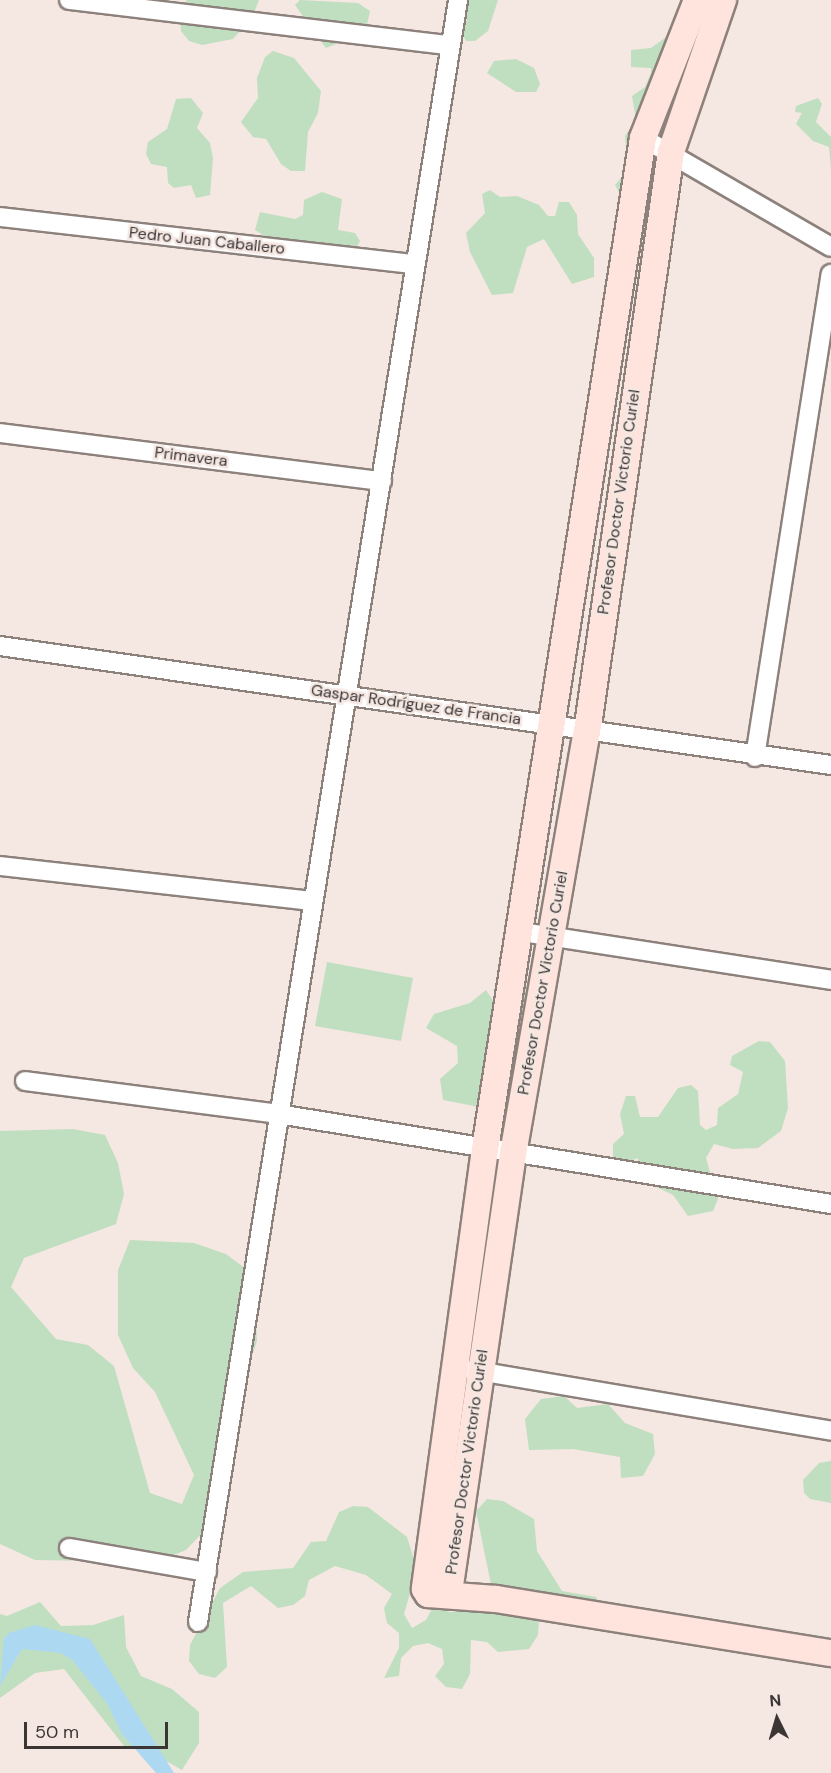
<!DOCTYPE html>
<html>
<head>
<meta charset="utf-8">
<style>
  body { margin:0 }
  #map { position:relative; width:831px; height:1773px; overflow:hidden; background:#f5e7e2; font-family:"DM Sans",sans-serif }
  div>[style] { position:absolute }
  [style*='--x'] { left:calc(var(--x)*1px); top:calc(var(--y)*1px); width:calc(var(--w)*1px); rotate:calc(var(--a)*1deg) }
  .green>* { inset:0; background:#c0dfc0 }
  .water>* { inset:0; background:#acd8f1 }
  .roads { filter:drop-shadow(2px 0 #8d817c) drop-shadow(-2px 0 #8d817c) drop-shadow(0 2px #8d817c) drop-shadow(0 -2px #8d817c) }
  .minor>* { height:18px; margin:-9px; padding:0 9px; transform-origin:9px; border-radius:9px; background:#fff }
  .secondary>* { height:26px; margin:-13px; padding:0 13px; transform-origin:13px; border-radius:13px; background:#fee4dc }
  span { translate:-50% -50%; white-space:nowrap; text-align:center; line-height:1.15; -webkit-text-stroke:5px #f5e7e2; paint-order:stroke }
  .street-label { font-size:16px; color:#3b3634 }
  .north { position:absolute; left:747px; top:1689px; width:60px; height:60px; -webkit-text-stroke:4px #f5e7e2; paint-order:stroke; rotate:355deg; font-size:16px; font-weight:700; line-height:24px; text-align:center; color:#3b3634 }
  .north::after { content:''; display:block; margin:auto; width:21px; height:27px; background:#3b3634; clip-path:polygon(50% 0,100% 100%,50% 72%,0 100%) }
  .scale { position:absolute; left:24px; top:1722px; width:144px; height:27px; box-sizing:border-box; border:3px solid #3b3634; border-top:0; padding-left:8px; font-size:18px; line-height:21px; white-space:nowrap; color:#3b3634; -webkit-text-stroke:4px #f5e7e2; paint-order:stroke }
</style>
</head>
<body>
<div id="map">
  <div class="green">
    <div style="clip-path:polygon(187px 0,259px 0,252px 18px,233px 39px,202px 45px,189px 41px,181px 31px,180px 13px)"></div>
    <div style="clip-path:polygon(300px 0,358px 3px,370px 11px,367px 25px,359px 35px,326px 48px,295px 5px)"></div>
    <div style="clip-path:polygon(451px 0,498px 0,488px 31px,475px 41px,466px 41px,462px 34px,467px 19px)"></div>
    <div style="clip-path:polygon(669px 35px,673px 40px,666px 62px,650px 175px,658px 193px,650px 220px,639px 228px,615px 185px,628px 170px,625px 136px,636px 120px,632px 96px,645px 87px,651px 73px,651px 68px,631px 67px,631px 50px,651px 48px)"></div>
    <div style="clip-path:polygon(273px 51px,294px 58px,321px 91px,318px 113px,308px 132px,305px 171px,291px 171px,281px 164px,266px 139px,253px 137px,241px 122px,258px 98px,257px 78px,265px 57px)"></div>
    <div style="clip-path:polygon(516px 59px,534px 68px,540px 84px,536px 92px,516px 92px,487px 73px,494px 61px)"></div>
    <div style="clip-path:polygon(191px 98px,203px 113px,197px 128px,210px 143px,213px 158px,210px 195px,196px 198px,191px 185px,174px 188px,168px 183px,167px 167px,151px 164px,146px 154px,148px 142px,167px 129px,176px 99px)"></div>
    <div style="clip-path:polygon(818px 98px,822px 104px,816px 122px,831px 137px,831px 170px,829px 147px,813px 141px,796px 124px,802px 113px,795px 112px,796px 106px)"></div>
    <div style="clip-path:polygon(490px 190px,500px 197px,517px 196px,539px 205px,548px 216px,555px 216px,559px 202px,569px 202px,577px 215px,578px 234px,594px 258px,594px 277px,572px 284px,544px 239px,527px 247px,513px 293px,492px 295px,470px 252px,466px 233px,485px 213px,482px 194px)"></div>
    <div style="clip-path:polygon(322px 192px,342px 199px,338px 230px,355px 233px,360px 241px,356px 248px,273px 241px,255px 230px,260px 212px,295px 219px,303px 215px,304px 200px)"></div>
    <div style="clip-path:polygon(327px 962px,413px 978px,401px 1041px,315px 1026px)"></div>
    <div style="clip-path:polygon(500px 974px,524px 976px,527px 1010px,513px 1019px,501px 1145px,479px 1107px,443px 1100px,440px 1079px,458px 1063px,457px 1046px,426px 1028px,434px 1014px,470px 1003px,486px 990px,494px 1002px,500px 998px)"></div>
    <div style="clip-path:polygon(759px 1041px,770px 1042px,785px 1061px,788px 1108px,781px 1131px,758px 1148px,733px 1149px,714px 1144px,706px 1158px,718px 1199px,713px 1211px,688px 1216px,673px 1195px,640px 1179px,638px 1158px,621px 1164px,613px 1159px,613px 1144px,624px 1134px,620px 1114px,626px 1096px,635px 1096px,640px 1117px,658px 1117px,678px 1088px,691px 1085px,698px 1091px,700px 1125px,706px 1130px,717px 1125px,718px 1108px,738px 1094px,743px 1072px,730px 1065px,732px 1056px)"></div>
    <div style="clip-path:polygon(73px 1129px,105px 1135px,118px 1163px,124px 1194px,116px 1224px,24px 1258px,11px 1287px,56px 1339px,88px 1345px,114px 1366px,150px 1493px,182px 1504px,194px 1475px,155px 1392px,133px 1368px,118px 1335px,118px 1270px,130px 1240px,194px 1243px,226px 1254px,254px 1275px,257px 1341px,226px 1434px,208px 1527px,186px 1550px,156px 1562px,35px 1560px,0 1544px,0 1131px)"></div>
    <div style="clip-path:polygon(564px 1396px,577px 1408px,608px 1404px,625px 1423px,653px 1434px,655px 1454px,643px 1476px,621px 1478px,620px 1457px,573px 1449px,529px 1450px,525px 1419px,541px 1399px)"></div>
    <div style="clip-path:polygon(831px 1461px,831px 1503px,810px 1499px,804px 1493px,803px 1480px,819px 1463px)"></div>
    <div style="clip-path:polygon(487px 1499px,503px 1501px,534px 1519px,537px 1551px,562px 1591px,596px 1597px,604px 1612px,593px 1624px,578px 1628px,552px 1611px,539px 1619px,538px 1635px,529px 1649px,498px 1652px,487px 1642px,471px 1640px,470px 1674px,462px 1689px,446px 1687px,435px 1676px,444px 1664px,442px 1649px,428px 1643px,413px 1646px,401px 1658px,399px 1676px,384px 1678px,399px 1648px,399px 1633px,387px 1623px,384px 1608px,392px 1594px,366px 1575px,335px 1566px,309px 1580px,305px 1596px,293px 1605px,278px 1608px,251px 1586px,223px 1603px,227px 1667px,215px 1678px,199px 1674px,189px 1661px,190px 1645px,220px 1588px,243px 1572px,293px 1568px,311px 1542px,326px 1541px,339px 1512px,353px 1506px,368px 1507px,407px 1537px,417px 1569px,404px 1614px,412px 1628px,426px 1620px,434px 1605px,449px 1612px,480px 1612px,495px 1604px,476px 1511px)"></div>
    <div style="clip-path:polygon(40px 1602px,61px 1626px,93px 1625px,124px 1615px,126px 1647px,141px 1676px,172px 1689px,199px 1712px,199px 1743px,182px 1770px,154px 1754px,124px 1746px,64px 1669px,35px 1673px,0 1698px,0 1614px,7px 1616px)"></div>
  </div>
  <div class="water">
    <div style="clip-path:polygon(35px 1625px,90px 1639px,174px 1773px,156px 1773px,122px 1734px,107px 1703px,72px 1660px,61px 1653px,22px 1649px,0 1686px,4px 1639px,9px 1633px)"></div>
  </div>
  <div class="roads">
    <div class="minor">
      <div style="--x:69;--y:0;--w:382;--a:6.8"></div>
      <div style="--x:643;--y:138;--w:217;--a:30.1"></div>
      <div style="--x:0;--y:217;--w:417;--a:6.5"></div>
      <div style="--x:0;--y:433;--w:385;--a:7.2"></div>
      <div style="--x:0;--y:646;--w:839;--a:8.15"></div>
      <div style="--x:755;--y:757;--w:489;--a:-81.1"></div>
      <div style="--x:0;--y:866;--w:314;--a:6.4"></div>
      <div style="--x:522;--y:932;--w:313;--a:8.8"></div>
      <div style="--x:25;--y:1081;--w:255;--a:7.4"></div>
      <div style="--x:278;--y:1114;--w:560;--a:9.24"></div>
      <div style="--x:472;--y:1370;--w:364;--a:9.6"></div>
      <div style="--x:69;--y:1548;--w:140;--a:9.9"></div>
      <div style="--x:198;--y:1622;--w:1643;--a:-80.89"></div>
    </div>
    <div class="secondary">
      <div style="--x:697;--y:0;--w:148;--a:111.4"></div>
      <div style="--x:643;--y:138;--w:1023;--a:98.88"></div>
      <div style="--x:485;--y:1149;--w:444;--a:97.8"></div>
      <div style="--x:425;--y:1589;--w:6;--a:59"></div>
      <div style="--x:428;--y:1594;--w:68;--a:4.2"></div>
      <div style="--x:496;--y:1599;--w:339;--a:9.2"></div>
      <div style="--x:449;--y:1592;--w:443;--a:-81.7"></div>
      <div style="--x:513;--y:1154;--w:428;--a:-80.1"></div>
      <div style="--x:587;--y:732;--w:586;--a:-81.76"></div>
      <div style="--x:671;--y:152;--w:161;--a:-71.1"></div>
    </div>
  </div>
  <div class="street-label">
    <span style="left:207px;top:241px;rotate:6deg">Pedro Juan Caballero</span>
    <span style="left:191px;top:457px;rotate:7deg">Primavera</span>
    <span style="left:619px;top:502px;rotate:-82deg">Profesor Doctor Victorio Curiel</span>
    <span style="left:416px;top:705px;rotate:8deg">Gaspar Rodríguez de Francia</span>
    <span style="left:543px;top:983px;rotate:-80deg">Profesor Doctor Victorio Curiel</span>
    <span style="left:467px;top:1462px;rotate:-82deg">Profesor Doctor Victorio Curiel</span>
  </div>
  <div class="north">N</div>
  <div class="scale">50 m</div>
</div>
</body>
</html>
